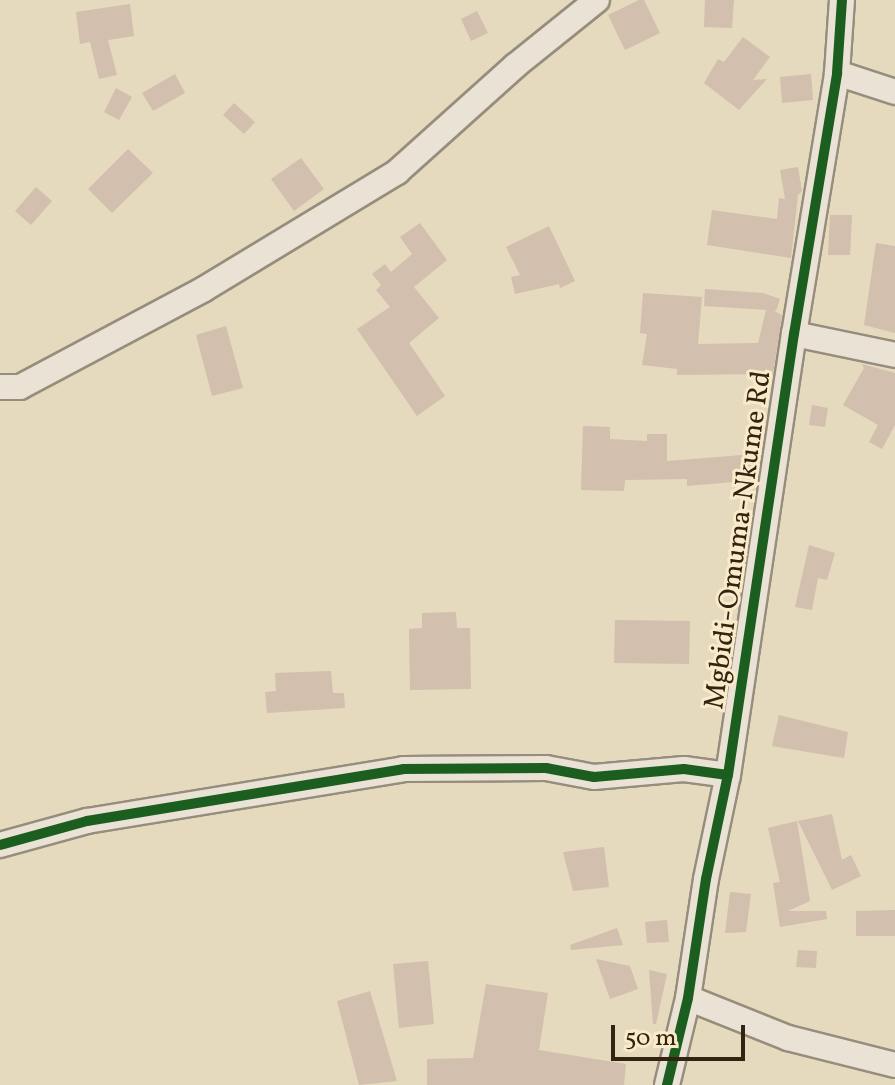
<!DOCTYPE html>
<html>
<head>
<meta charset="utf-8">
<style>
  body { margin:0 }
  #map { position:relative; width:895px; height:1085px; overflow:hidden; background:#e5d9be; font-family:Vollkorn,serif }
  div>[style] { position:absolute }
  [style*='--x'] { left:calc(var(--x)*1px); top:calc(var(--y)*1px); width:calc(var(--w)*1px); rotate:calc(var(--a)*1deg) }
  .building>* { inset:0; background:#d2bfae }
  .roads { filter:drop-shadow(2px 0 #968d7c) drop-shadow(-2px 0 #968d7c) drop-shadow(0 2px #968d7c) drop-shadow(0 -2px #968d7c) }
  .minor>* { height:24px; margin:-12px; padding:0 12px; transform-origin:12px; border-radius:12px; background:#e9e2d5 }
  .cycleway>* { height:10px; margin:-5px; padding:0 5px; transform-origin:5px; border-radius:5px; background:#1b5e20 }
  span { translate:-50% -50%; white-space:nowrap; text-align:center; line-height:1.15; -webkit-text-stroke:6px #f9eaca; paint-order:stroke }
  .street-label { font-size:28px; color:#322411 }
  .scale { position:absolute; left:611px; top:1025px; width:134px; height:36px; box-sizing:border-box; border:4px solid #322411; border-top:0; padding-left:10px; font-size:24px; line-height:28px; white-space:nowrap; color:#322411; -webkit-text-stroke:6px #f9eaca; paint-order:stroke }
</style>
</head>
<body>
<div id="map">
  <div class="building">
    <div style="clip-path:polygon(639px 0,644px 0,660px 33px,625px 50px,608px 15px)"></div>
    <div style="clip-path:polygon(705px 0,734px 0,732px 28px,704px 27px)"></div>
    <div style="clip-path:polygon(130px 4px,134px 36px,108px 40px,117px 75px,99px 79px,90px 42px,80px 44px,76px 12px)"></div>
    <div style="clip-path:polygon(477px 11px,488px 33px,471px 41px,461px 19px)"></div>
    <div style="clip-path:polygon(743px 37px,770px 57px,753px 80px,767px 79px,739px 110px,704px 83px,718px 59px,724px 62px)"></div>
    <div style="clip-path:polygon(175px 74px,185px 93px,153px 111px,142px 93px)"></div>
    <div style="clip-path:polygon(811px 74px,813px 100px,782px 103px,780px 77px)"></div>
    <div style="clip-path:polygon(116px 88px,132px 97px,119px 120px,104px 112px)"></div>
    <div style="clip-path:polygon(234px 103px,255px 122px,244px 134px,223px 115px)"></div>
    <div style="clip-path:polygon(128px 149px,153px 173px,112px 213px,88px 189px)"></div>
    <div style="clip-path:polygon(301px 158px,324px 189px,294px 211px,271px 179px)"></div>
    <div style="clip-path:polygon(798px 167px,802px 191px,798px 195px,791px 258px,707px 245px,712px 210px,777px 219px,779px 198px,785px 199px,780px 170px)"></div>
    <div style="clip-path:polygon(36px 187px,52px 201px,31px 225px,15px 211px)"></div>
    <div style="clip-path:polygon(830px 215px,852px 215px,850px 255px,828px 255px)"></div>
    <div style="clip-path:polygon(420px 223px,447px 260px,414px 287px,439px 318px,409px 343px,445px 396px,417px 416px,357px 329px,390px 307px,376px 290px,381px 285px,372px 274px,385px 264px,391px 272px,412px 254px,400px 237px)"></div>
    <div style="clip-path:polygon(549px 226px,575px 281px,560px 288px,559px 284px,515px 294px,511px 277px,520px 275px,506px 247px)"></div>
    <div style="clip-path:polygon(876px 243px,895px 246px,895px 333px,864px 325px)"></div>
    <div style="clip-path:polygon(705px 289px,763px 293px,780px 299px,776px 311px,772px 310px,782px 315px,773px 374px,677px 375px,677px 369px,642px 365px,647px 334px,640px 333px,643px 293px,702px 297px,698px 344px,758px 343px,766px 310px,704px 306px)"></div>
    <div style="clip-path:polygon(226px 326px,243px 388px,212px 396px,196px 335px)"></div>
    <div style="clip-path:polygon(862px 364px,895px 373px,895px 425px,882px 449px,869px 442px,878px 425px,843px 405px,864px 368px)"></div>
    <div style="clip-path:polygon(812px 405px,828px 408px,825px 427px,809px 425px)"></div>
    <div style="clip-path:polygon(583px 426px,610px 427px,610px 439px,647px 441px,647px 434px,667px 434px,667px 461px,755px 454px,757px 480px,687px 486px,687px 479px,625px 480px,624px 491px,581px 490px)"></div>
    <div style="clip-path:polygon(809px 545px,835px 553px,827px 580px,818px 578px,812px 610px,795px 607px)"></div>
    <div style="clip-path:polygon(456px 612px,457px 628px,470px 628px,471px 689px,410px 690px,409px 629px,422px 628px,422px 613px)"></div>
    <div style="clip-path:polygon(615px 620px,690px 621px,689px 664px,614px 663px)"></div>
    <div style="clip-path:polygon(331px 671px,333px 693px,344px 693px,345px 708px,267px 713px,265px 692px,276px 691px,275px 673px)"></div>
    <div style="clip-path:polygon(779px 715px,848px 732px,844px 758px,772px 746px)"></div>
    <div style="clip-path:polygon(832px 814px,842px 860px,851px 855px,861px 876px,832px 890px,798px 821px)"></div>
    <div style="clip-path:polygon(797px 821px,810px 901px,788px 911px,826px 911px,827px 919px,780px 927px,773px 883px,780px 882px,768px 828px)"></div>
    <div style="clip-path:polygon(604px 847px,609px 887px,573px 891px,563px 852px)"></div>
    <div style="clip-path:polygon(730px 892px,751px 894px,746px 932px,725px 933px)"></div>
    <div style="clip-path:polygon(895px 910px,895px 936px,856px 936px,856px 911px)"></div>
    <div style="clip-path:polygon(667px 920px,669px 942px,647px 943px,645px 922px)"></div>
    <div style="clip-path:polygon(617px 928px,623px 945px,571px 950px,570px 945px)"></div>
    <div style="clip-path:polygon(798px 950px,817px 951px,816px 968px,796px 967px)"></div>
    <div style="clip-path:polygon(596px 959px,630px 966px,638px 989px,610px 999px)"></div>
    <div style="clip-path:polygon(428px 961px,434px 1024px,399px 1028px,393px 964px)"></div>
    <div style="clip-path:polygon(649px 970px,667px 974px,656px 1024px,653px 1024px)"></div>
    <div style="clip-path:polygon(486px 984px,548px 993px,539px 1050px,626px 1064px,624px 1085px,427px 1085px,427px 1059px,473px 1058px)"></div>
    <div style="clip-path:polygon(370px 991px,397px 1081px,359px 1085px,337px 1001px)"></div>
  </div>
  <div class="roads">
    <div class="minor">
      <div style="--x:837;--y:73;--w:61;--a:18.1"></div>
      <div style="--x:794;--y:334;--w:103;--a:11.7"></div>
      <div style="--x:0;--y:387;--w:20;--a:0"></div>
      <div style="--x:20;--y:387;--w:208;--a:-28"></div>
      <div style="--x:204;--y:289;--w:226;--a:-31.2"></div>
      <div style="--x:397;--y:172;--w:159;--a:-41.9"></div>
      <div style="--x:515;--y:66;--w:105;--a:-38.8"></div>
      <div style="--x:0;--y:845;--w:90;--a:-15.4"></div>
      <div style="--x:87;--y:821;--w:320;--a:-9.3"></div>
      <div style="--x:403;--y:769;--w:143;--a:-0.4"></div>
      <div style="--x:546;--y:768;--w:49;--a:10.6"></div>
      <div style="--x:594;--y:777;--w:90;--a:-5.1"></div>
      <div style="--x:684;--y:769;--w:44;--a:7.8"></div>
      <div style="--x:688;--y:998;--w:108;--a:21.8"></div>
      <div style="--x:788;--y:1038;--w:110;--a:14.2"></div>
      <div style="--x:667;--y:1085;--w:89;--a:-76.4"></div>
      <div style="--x:688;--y:998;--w:120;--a:-81.4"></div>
      <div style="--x:706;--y:879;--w:106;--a:-78.1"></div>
      <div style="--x:728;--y:775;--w:446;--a:-81.5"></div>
      <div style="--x:794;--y:334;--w:265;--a:-80.6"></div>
      <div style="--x:837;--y:73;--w:73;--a:-86.1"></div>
    </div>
  </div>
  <div class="cycleway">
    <div style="--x:0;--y:845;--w:90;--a:-15.4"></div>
    <div style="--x:87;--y:821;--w:320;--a:-9.3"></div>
    <div style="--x:403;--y:769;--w:143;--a:-0.4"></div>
    <div style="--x:546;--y:768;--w:49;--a:10.6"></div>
    <div style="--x:594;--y:777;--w:90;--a:-5.1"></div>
    <div style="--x:684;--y:769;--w:44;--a:7.8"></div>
    <div style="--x:667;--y:1085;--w:89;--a:-76.4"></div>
    <div style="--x:688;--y:998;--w:120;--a:-81.4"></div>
    <div style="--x:706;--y:879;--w:106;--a:-78.1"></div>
    <div style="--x:728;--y:775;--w:446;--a:-81.5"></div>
    <div style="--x:794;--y:334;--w:265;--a:-80.6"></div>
    <div style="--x:837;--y:73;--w:73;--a:-86.1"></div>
  </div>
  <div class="street-label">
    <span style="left:739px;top:540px;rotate:-82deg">Mgbidi-Omuma-Nkume Rd</span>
  </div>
  <div class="scale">50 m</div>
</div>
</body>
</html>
